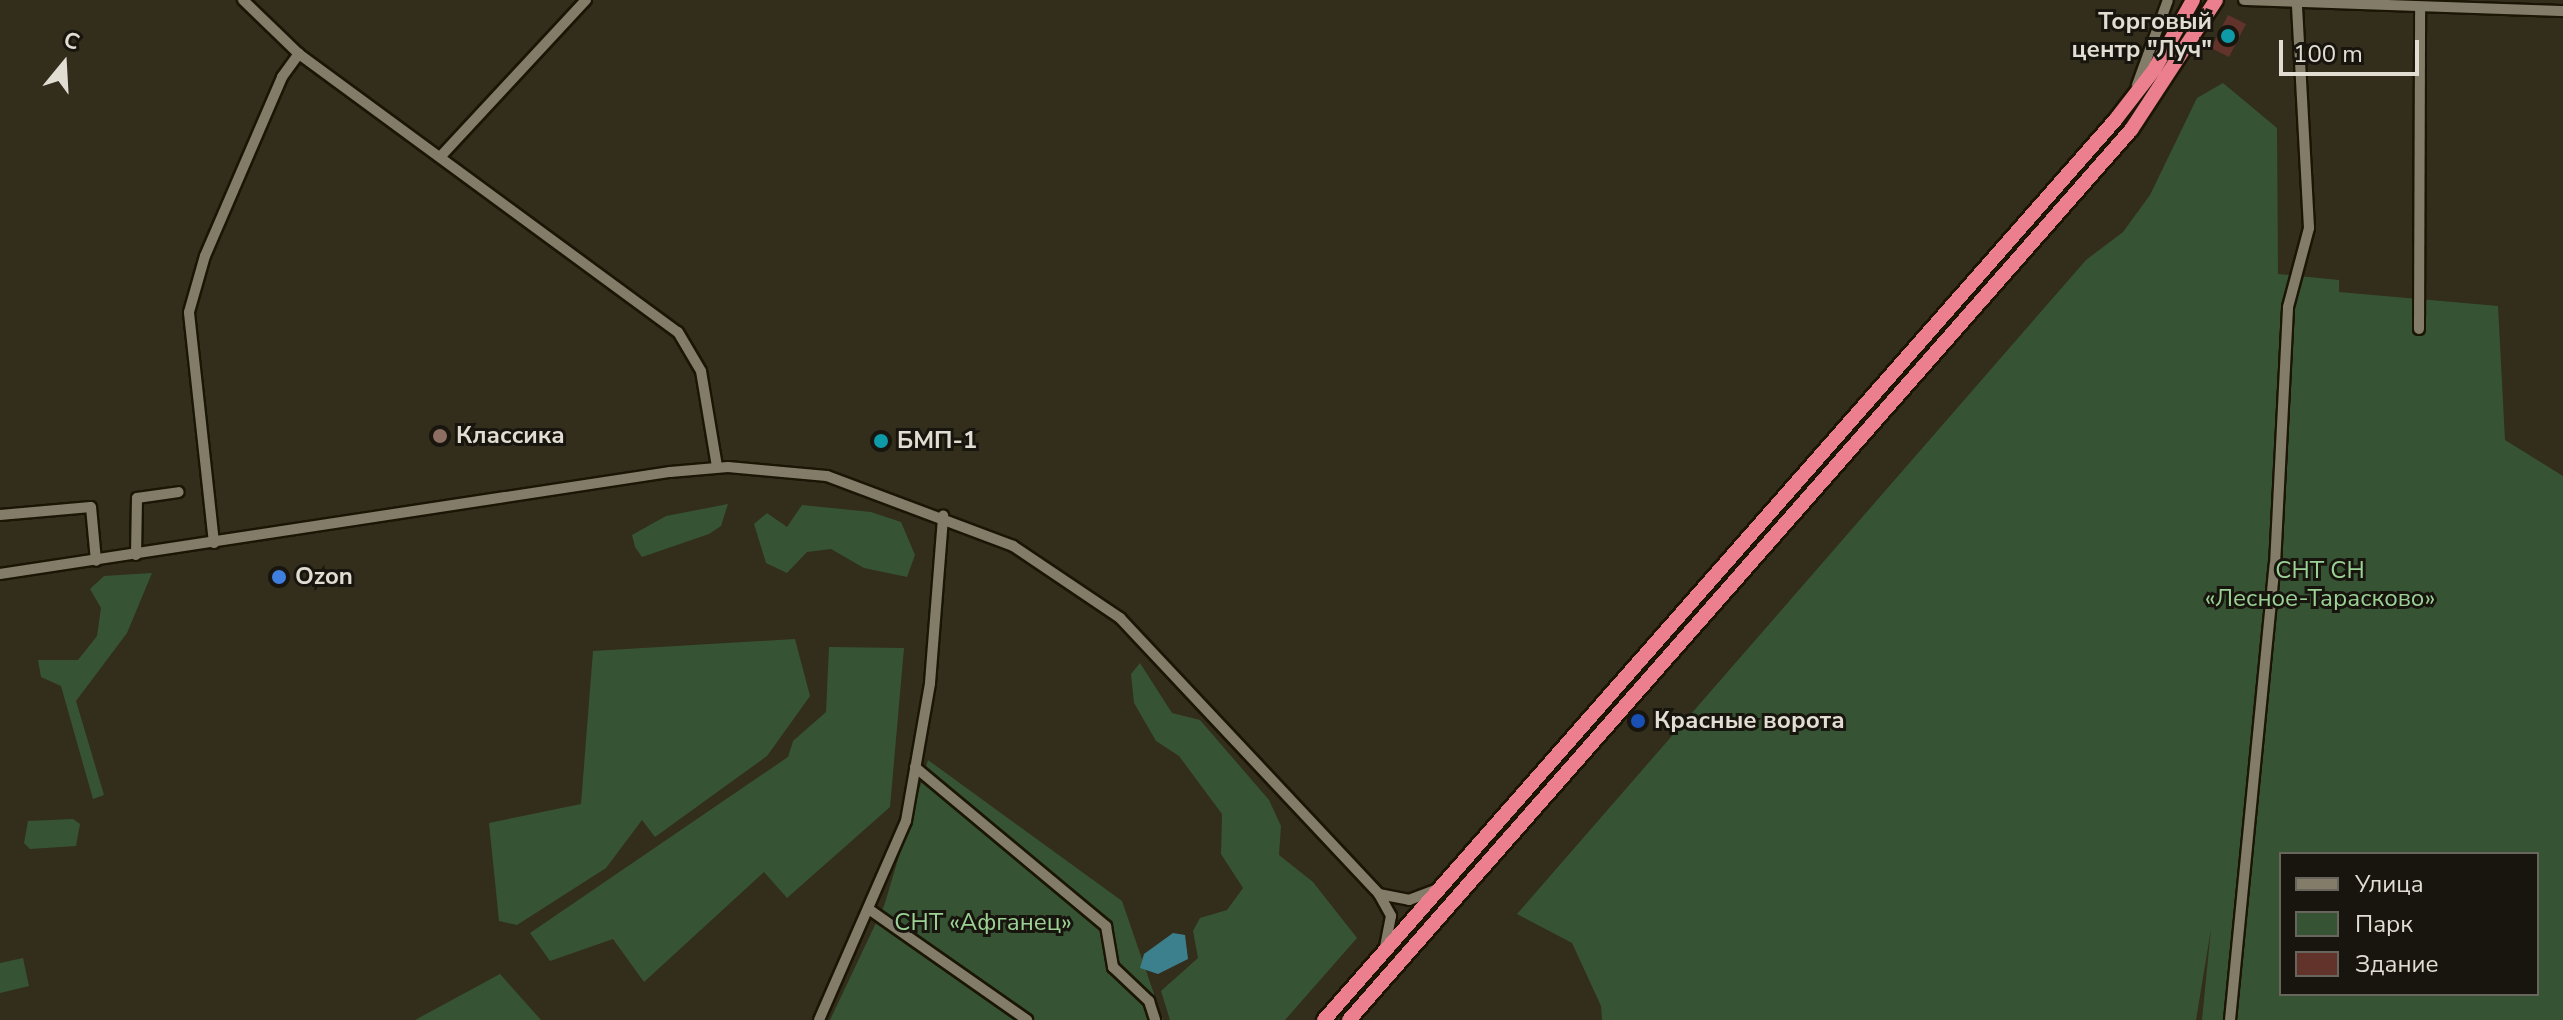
<!DOCTYPE html>
<html>
<head>
<meta charset="utf-8">
<style>
  body { margin:0 }
  #map { position:relative; width:2563px; height:1020px; overflow:hidden; background:#332d1c; font-family:"Nunito Sans",sans-serif }
  div>[style] { position:absolute }
  [style*='--x'] { left:calc(var(--x)*1px); top:calc(var(--y)*1px); width:calc(var(--w)*1px); rotate:calc(var(--a)*1deg) }
  .green>* { inset:0; background:#365433 }
  .water>* { inset:0; background:#3d808d }
  .building>* { inset:0; background:#62332a }
  .roads { filter:drop-shadow(2px 0 #1a1505) drop-shadow(-2px 0 #1a1505) drop-shadow(0 2px #1a1505) drop-shadow(0 -2px #1a1505) }
  .minor>* { height:10px; margin:-5px; padding:0 5px; transform-origin:5px; border-radius:5px; background:#837c69 }
  .highway>* { height:14px; margin:-7px; padding:0 7px; transform-origin:7px; border-radius:7px; background:#eb7f8e }
  .dots>* { width:22px; height:22px; translate:-50% -50%; box-sizing:border-box; border:4px solid #18150e; border-radius:50% }
  span { translate:-50% -50%; white-space:nowrap; text-align:center; line-height:1.15; -webkit-text-stroke:6px #18150e; paint-order:stroke }
  .poi-label { font-size:24px; color:#e1ddd3; font-weight:700 }
  .right { translate:-100% -50%; text-align:right }
  .left { translate:0 -50%; text-align:left }
  .park-label { font-size:24px; color:#9bd195 }
  .legend { position:absolute; left:2279px; top:852px; width:260px; height:144px; box-sizing:border-box; background:#18150e; border:2px solid #68655d; margin:0; padding:10px 14px; list-style:none; font-size:24px; color:#e1ddd3 }
  .legend li { display:flex; align-items:center; gap:16px; height:40px }
  .legend b { width:40px; border:2px solid #68655d }
  .north { position:absolute; left:24px; top:24px; width:80px; height:80px; -webkit-text-stroke:6px #18150e; paint-order:stroke; rotate:18deg; font-size:22px; font-weight:700; line-height:32px; text-align:center; color:#e1ddd3 }
  .north::after { content:''; display:block; margin:auto; width:28px; height:36px; background:#e1ddd3; clip-path:polygon(50% 0,100% 100%,50% 72%,0 100%) }
  .scale { position:absolute; left:2279px; top:40px; width:140px; height:36px; box-sizing:border-box; border:4px solid #e1ddd3; border-top:0; padding-left:10px; font-size:24px; line-height:28px; white-space:nowrap; color:#e1ddd3; -webkit-text-stroke:6px #18150e; paint-order:stroke }
</style>
</head>
<body>
<div id="map">
  <div class="green">
    <div style="clip-path:polygon(evenodd,2223px 83px,2277px 128px,2278px 274px,2339px 280px,2339px 292px,2498px 306px,2505px 440px,2563px 476px,2563px 1020px,2202px 1020px,2211px 929px,2196px 1020px,1602px 1020px,1601px 1006px,1572px 943px,1517px 914px,2086px 260px,2123px 232px,2150px 195px,2197px 98px,2223px 83px,2281px 854px,2537px 854px,2537px 994px,2281px 994px,2281px 854px)"></div>
    <div style="clip-path:polygon(728px 504px,721px 526px,709px 534px,642px 557px,635px 547px,632px 535px,666px 516px)"></div>
    <div style="clip-path:polygon(802px 505px,871px 512px,901px 522px,915px 555px,907px 577px,864px 568px,831px 549px,807px 552px,787px 573px,766px 563px,754px 524px,767px 513px,787px 527px)"></div>
    <div style="clip-path:polygon(152px 573px,127px 633px,76px 701px,104px 795px,93px 799px,61px 686px,41px 677px,38px 660px,78px 660px,97px 636px,101px 608px,90px 589px,104px 576px)"></div>
    <div style="clip-path:polygon(795px 639px,810px 696px,767px 756px,655px 837px,642px 820px,606px 868px,517px 925px,499px 921px,489px 823px,581px 804px,593px 651px)"></div>
    <div style="clip-path:polygon(829px 647px,904px 648px,890px 807px,787px 898px,764px 872px,644px 982px,613px 939px,550px 961px,530px 933px,788px 757px,793px 741px,826px 712px)"></div>
    <div style="clip-path:polygon(1140px 663px,1172px 713px,1200px 720px,1269px 800px,1281px 826px,1279px 855px,1313px 882px,1357px 938px,1285px 1020px,1170px 1020px,1161px 991px,1198px 958px,1193px 931px,1200px 918px,1227px 910px,1243px 888px,1221px 854px,1222px 814px,1179px 756px,1156px 741px,1134px 703px,1131px 674px)"></div>
    <div style="clip-path:polygon(928px 760px,1122px 901px,1163px 1020px,830px 1020px,884px 906px)"></div>
    <div style="clip-path:polygon(73px 819px,80px 824px,76px 846px,30px 849px,24px 843px,28px 821px)"></div>
    <div style="clip-path:polygon(23px 958px,29px 986px,0 993px,0 963px)"></div>
    <div style="clip-path:polygon(500px 974px,541px 1020px,415px 1020px)"></div>
  </div>
  <div class="water">
    <div style="clip-path:polygon(1173px 933px,1185px 935px,1188px 959px,1158px 974px,1140px 968px,1144px 954px)"></div>
  </div>
  <div class="building">
    <div style="clip-path:polygon(2228px 15px,2246px 24px,2229px 57px,2211px 48px)"></div>
  </div>
  <div class="roads">
    <div class="minor">
      <div style="--x:243;--y:0;--w:78;--a:44"></div>
      <div style="--x:299;--y:54;--w:470;--a:36.3"></div>
      <div style="--x:678;--y:332;--w:45;--a:59.5"></div>
      <div style="--x:701;--y:371;--w:97;--a:80.5"></div>
      <div style="--x:2244;--y:0;--w:319;--a:2"></div>
      <div style="--x:2137;--y:85;--w:90;--a:-70"></div>
      <div style="--x:441;--y:156;--w:213;--a:-47.1"></div>
      <div style="--x:2419;--y:329;--w:322;--a:-89.8"></div>
      <div style="--x:0;--y:515;--w:91;--a:-5"></div>
      <div style="--x:91;--y:507;--w:54;--a:84.7"></div>
      <div style="--x:214;--y:543;--w:232;--a:-96.2"></div>
      <div style="--x:189;--y:312;--w:58;--a:-74.1"></div>
      <div style="--x:205;--y:256;--w:195;--a:-66.7"></div>
      <div style="--x:282;--y:77;--w:29;--a:-54"></div>
      <div style="--x:136;--y:555;--w:57;--a:-89"></div>
      <div style="--x:137;--y:498;--w:42;--a:-8.1"></div>
      <div style="--x:0;--y:574;--w:678;--a:-8.66"></div>
      <div style="--x:670;--y:472;--w:58;--a:-4.9"></div>
      <div style="--x:728;--y:467;--w:99;--a:5.2"></div>
      <div style="--x:827;--y:476;--w:199;--a:20.6"></div>
      <div style="--x:1013;--y:546;--w:129;--a:33.9"></div>
      <div style="--x:1120;--y:618;--w:378;--a:46.8"></div>
      <div style="--x:1379;--y:894;--w:25;--a:61"></div>
      <div style="--x:1391;--y:916;--w:33;--a:101"></div>
      <div style="--x:915;--y:767;--w:249;--a:39.8"></div>
      <div style="--x:1106;--y:926;--w:42;--a:80.3"></div>
      <div style="--x:1113;--y:967;--w:50;--a:43.4"></div>
      <div style="--x:1149;--y:1001;--w:20;--a:72"></div>
      <div style="--x:1379;--y:894;--w:31;--a:11"></div>
      <div style="--x:1409;--y:900;--w:31;--a:-21"></div>
      <div style="--x:870;--y:910;--w:192;--a:35"></div>
      <div style="--x:819;--y:1020;--w:217;--a:-66.4"></div>
      <div style="--x:906;--y:821;--w:140;--a:-80.1"></div>
      <div style="--x:930;--y:683;--w:168;--a:-85.5"></div>
      <div style="--x:2230;--y:1020;--w:457;--a:-84.4"></div>
      <div style="--x:2275;--y:565;--w:258;--a:-87.1"></div>
      <div style="--x:2288;--y:307;--w:82;--a:-75.1"></div>
      <div style="--x:2309;--y:228;--w:224;--a:-93.1"></div>
    </div>
    <div class="highway">
      <div style="--x:1324;--y:1020;--w:1200;--a:-48.68"></div>
      <div style="--x:2116;--y:119;--w:62;--a:-52.2"></div>
      <div style="--x:2154;--y:70;--w:80;--a:-60.9"></div>
      <div style="--x:1349;--y:1020;--w:1185;--a:-48.7"></div>
      <div style="--x:2131;--y:130;--w:155;--a:-56.8"></div>
    </div>
  </div>
  <div class="dots">
    <div style="left:2228px;top:36px;background:#0f9aa8"></div>
    <div style="left:440px;top:436px;background:#8d6e63"></div>
    <div style="left:881px;top:441px;background:#0f9aa8"></div>
    <div style="left:279px;top:577px;background:#3f7fe0"></div>
    <div style="left:1638px;top:721px;background:#1a4fb4"></div>
  </div>
  <div class="poi-label">
    <span class="right" style="left:2212px;top:36px">Торговый<br>центр "Луч"</span>
    <span class="left" style="left:456px;top:436px">Классика</span>
    <span class="left" style="left:897px;top:441px">БМП-1</span>
    <span class="left" style="left:295px;top:577px">Ozon</span>
    <span class="left" style="left:1654px;top:721px">Красные ворота</span>
  </div>
  <div class="park-label">
    <span style="left:2320px;top:585px">СНТ СН<br>«Лесное-Тарасково»</span>
    <span style="left:983px;top:923px">СНТ «Афганец»</span>
  </div>
  <ul class="legend">
  <li><b style="height:10px;background:#837c69"></b>Улица</li>
  <li><b style="height:22px;background:#365433"></b>Парк</li>
  <li><b style="height:22px;background:#62332a"></b>Здание</li>
  </ul>
  <div class="north">С</div>
  <div class="scale">100 m</div>
</div>
</body>
</html>
